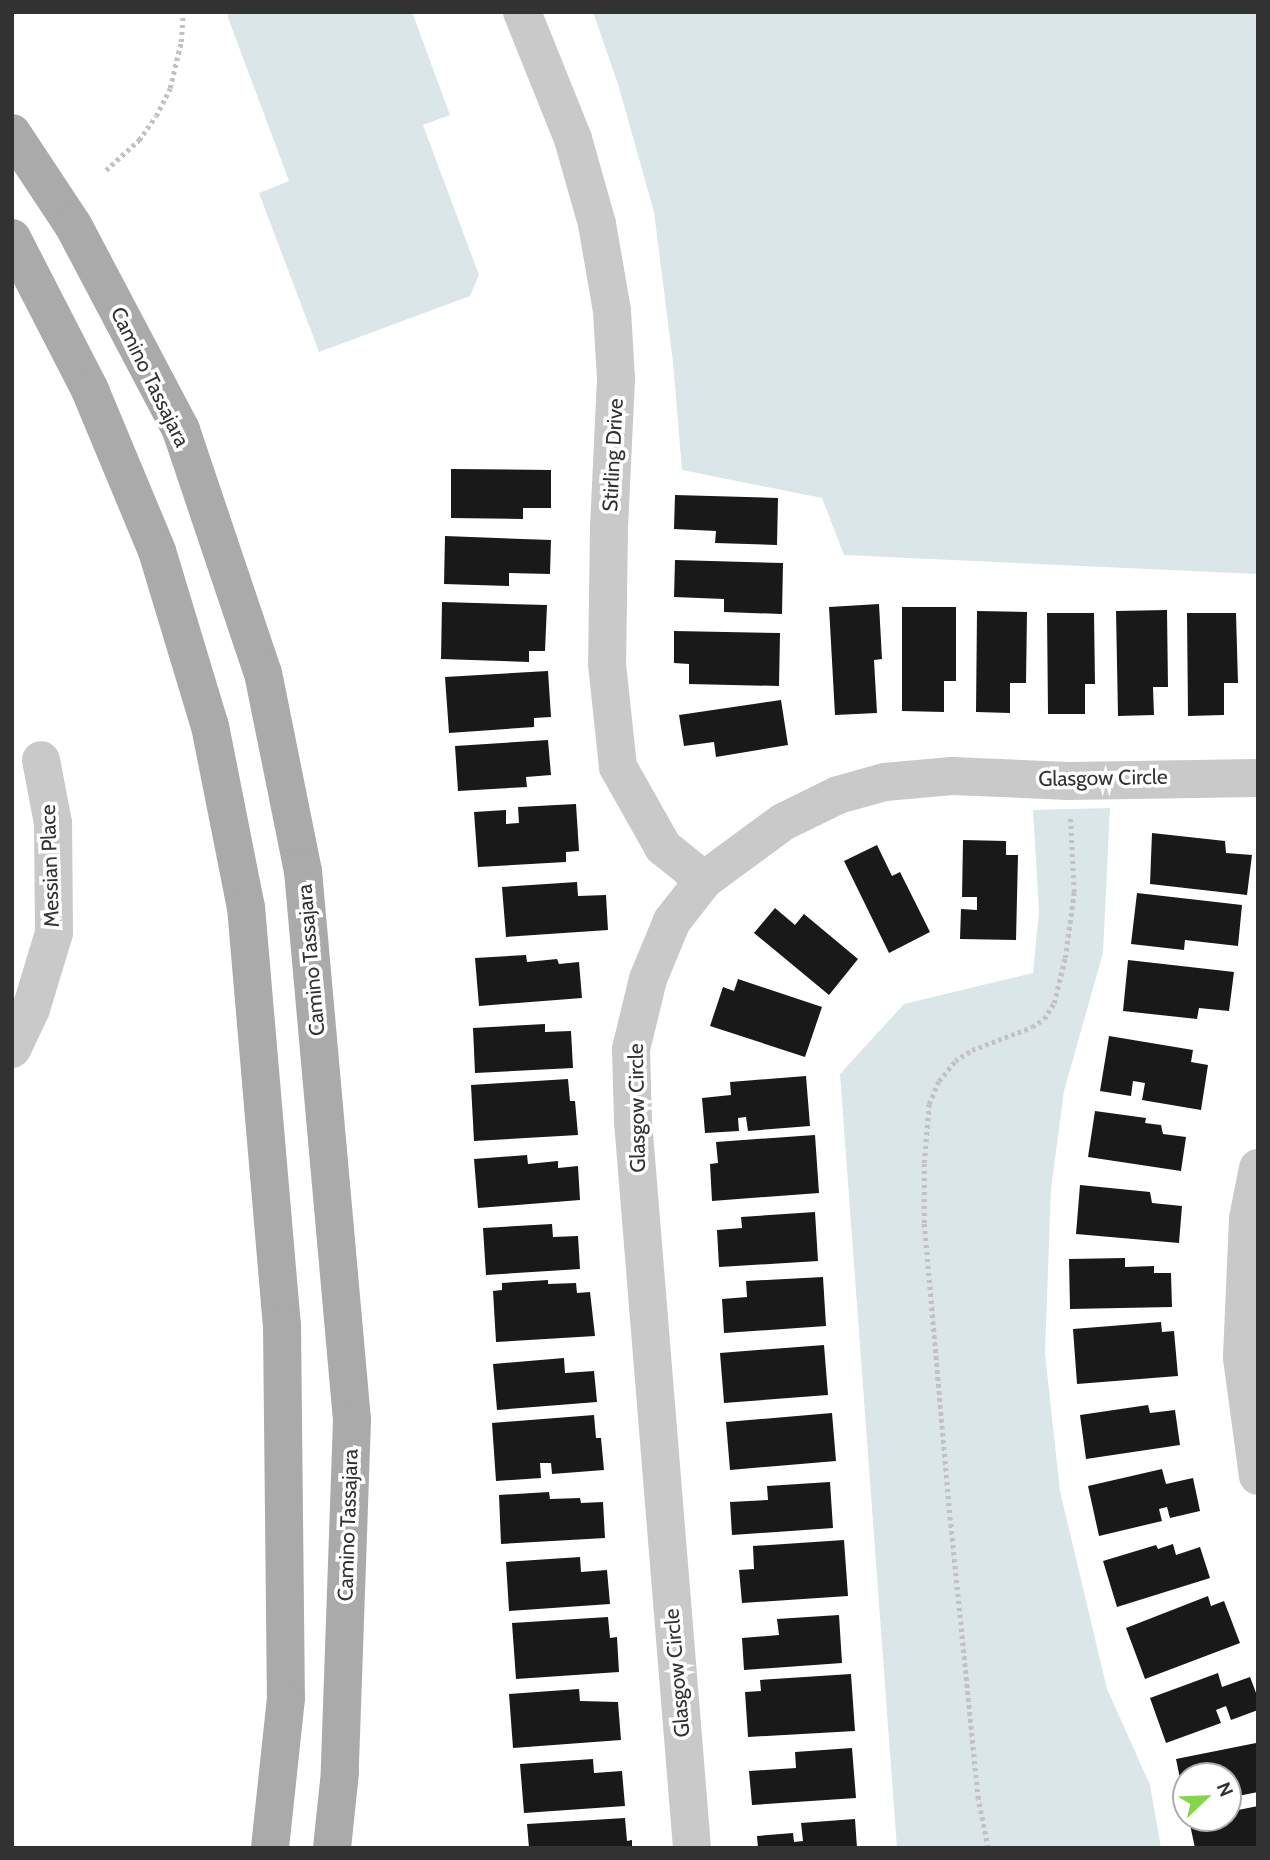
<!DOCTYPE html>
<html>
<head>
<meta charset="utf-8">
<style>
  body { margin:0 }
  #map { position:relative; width:1270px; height:1860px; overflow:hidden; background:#fff; font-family:Cabin,sans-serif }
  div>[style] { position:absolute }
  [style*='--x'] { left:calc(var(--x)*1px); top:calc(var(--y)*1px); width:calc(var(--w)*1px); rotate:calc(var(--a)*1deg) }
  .green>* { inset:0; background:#dbe6e8 }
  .building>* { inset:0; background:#191919 }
  .path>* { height:4.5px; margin-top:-2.25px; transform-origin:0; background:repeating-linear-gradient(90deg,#c2c2c2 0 3.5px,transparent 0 7px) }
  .minor>* { height:38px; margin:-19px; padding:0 19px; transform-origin:19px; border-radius:19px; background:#c9c9c9 }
  .major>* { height:38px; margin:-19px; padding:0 19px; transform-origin:19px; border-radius:19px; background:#aaa }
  span { translate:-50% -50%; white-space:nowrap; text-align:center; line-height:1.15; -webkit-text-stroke:7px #fff; paint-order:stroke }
  .street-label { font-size:21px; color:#323232 }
  .frame { position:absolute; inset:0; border:14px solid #323232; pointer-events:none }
  .north { position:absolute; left:1172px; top:1762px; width:70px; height:70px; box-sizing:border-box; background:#fff; border:2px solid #adadad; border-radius:50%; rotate:67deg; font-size:19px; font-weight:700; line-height:28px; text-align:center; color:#323232 }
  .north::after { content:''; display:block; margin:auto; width:24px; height:32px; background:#84d547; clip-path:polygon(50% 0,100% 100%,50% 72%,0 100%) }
</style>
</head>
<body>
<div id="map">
  <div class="green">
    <div style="clip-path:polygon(234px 12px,412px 12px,450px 115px,423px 125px,479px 275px,470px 296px,319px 352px,259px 193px,289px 181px,227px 15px)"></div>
    <div style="clip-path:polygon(593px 12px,1258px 12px,1258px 574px,844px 555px,822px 498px,682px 470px,673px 362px,654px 212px,618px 84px)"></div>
    <div style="clip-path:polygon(1110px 808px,1103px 953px,1064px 1091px,1051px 1189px,1045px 1353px,1060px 1491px,1107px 1689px,1150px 1785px,1161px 1848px,897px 1848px,840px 1074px,904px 1004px,1033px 973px,1039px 911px,1033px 810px)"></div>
  </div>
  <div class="building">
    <div style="clip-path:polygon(451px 469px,551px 470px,551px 508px,523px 508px,523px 519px,451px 518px)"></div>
    <div style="clip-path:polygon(675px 495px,778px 498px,777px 545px,715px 543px,716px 531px,674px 529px)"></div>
    <div style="clip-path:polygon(445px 536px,551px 540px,550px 574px,509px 573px,509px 586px,444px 584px)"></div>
    <div style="clip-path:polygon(675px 560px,783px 563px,782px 614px,724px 612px,724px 599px,674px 597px)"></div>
    <div style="clip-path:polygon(442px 602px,547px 605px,545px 651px,529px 651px,529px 662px,441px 659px)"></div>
    <div style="clip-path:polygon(879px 604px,882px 659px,874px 660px,877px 713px,835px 715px,829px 607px)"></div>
    <div style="clip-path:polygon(902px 607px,956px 607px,956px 681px,944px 681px,944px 712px,902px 711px)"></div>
    <div style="clip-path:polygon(1167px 610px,1168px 687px,1153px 687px,1154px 715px,1118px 716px,1116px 611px)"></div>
    <div style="clip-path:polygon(977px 611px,1027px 612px,1026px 683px,1010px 683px,1010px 713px,976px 712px)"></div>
    <div style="clip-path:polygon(1047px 613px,1094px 613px,1095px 684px,1085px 684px,1085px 714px,1048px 714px)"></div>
    <div style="clip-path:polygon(1187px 613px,1236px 613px,1238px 683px,1224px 683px,1224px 715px,1188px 716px)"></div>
    <div style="clip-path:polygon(674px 631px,780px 633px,779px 686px,689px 684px,689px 664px,674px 663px)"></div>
    <div style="clip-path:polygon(548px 671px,551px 717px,534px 718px,534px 727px,449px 733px,445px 677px)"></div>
    <div style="clip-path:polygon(781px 700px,788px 745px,716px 757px,714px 742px,684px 746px,679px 715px)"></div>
    <div style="clip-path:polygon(548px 740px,551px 775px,526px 777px,527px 787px,458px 791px,455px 746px)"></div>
    <div style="clip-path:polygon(576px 804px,579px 851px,566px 852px,566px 862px,478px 867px,474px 812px,506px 810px,506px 824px,519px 823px,518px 807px)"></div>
    <div style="clip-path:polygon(1152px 833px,1225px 841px,1226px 853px,1252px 855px,1247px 895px,1150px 884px)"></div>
    <div style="clip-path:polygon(963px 840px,1006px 841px,1006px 855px,1018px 855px,1016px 940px,960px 939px,961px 909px,977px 910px,977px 897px,962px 897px)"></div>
    <div style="clip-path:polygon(877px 845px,892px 876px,900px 872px,930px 932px,889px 953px,844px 861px)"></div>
    <div style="clip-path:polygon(577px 882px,578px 896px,606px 895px,608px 930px,506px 937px,502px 887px)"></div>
    <div style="clip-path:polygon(1137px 893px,1242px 905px,1238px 946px,1185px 940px,1184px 950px,1131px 944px)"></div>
    <div style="clip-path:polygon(775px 908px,795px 925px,804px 914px,858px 959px,829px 995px,754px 933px)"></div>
    <div style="clip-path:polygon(526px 955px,527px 962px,557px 959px,559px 964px,579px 962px,582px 998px,479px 1006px,475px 958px)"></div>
    <div style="clip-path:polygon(1128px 960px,1234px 972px,1229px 1011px,1199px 1008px,1197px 1019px,1123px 1011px)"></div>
    <div style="clip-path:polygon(738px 979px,822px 1007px,805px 1057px,710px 1026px,723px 987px,734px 991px)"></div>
    <div style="clip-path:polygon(545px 1024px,545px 1032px,571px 1031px,573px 1068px,475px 1073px,473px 1028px)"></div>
    <div style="clip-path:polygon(1109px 1036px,1193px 1050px,1191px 1062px,1208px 1065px,1201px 1110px,1142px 1100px,1145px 1083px,1133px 1081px,1131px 1096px,1100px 1091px)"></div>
    <div style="clip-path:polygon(806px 1076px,810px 1126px,748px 1131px,746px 1117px,738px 1118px,739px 1131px,705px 1133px,702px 1098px,731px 1095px,730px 1082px)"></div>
    <div style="clip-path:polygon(568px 1079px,570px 1101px,575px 1101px,578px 1135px,474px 1141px,471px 1085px)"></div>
    <div style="clip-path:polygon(1095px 1111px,1146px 1118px,1145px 1123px,1161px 1125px,1163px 1134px,1186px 1137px,1181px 1171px,1088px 1157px)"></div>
    <div style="clip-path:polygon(815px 1135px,819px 1193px,712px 1201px,710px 1164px,718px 1163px,716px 1142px)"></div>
    <div style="clip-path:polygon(527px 1155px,528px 1164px,558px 1161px,558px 1168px,578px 1166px,580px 1200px,478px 1208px,474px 1159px)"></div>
    <div style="clip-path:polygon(1080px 1185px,1150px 1192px,1152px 1203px,1182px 1206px,1179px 1243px,1076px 1234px)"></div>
    <div style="clip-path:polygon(815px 1212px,818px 1261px,719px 1267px,717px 1230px,742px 1228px,741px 1217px)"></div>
    <div style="clip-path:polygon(552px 1224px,553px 1237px,578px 1236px,580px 1269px,486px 1275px,483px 1228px)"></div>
    <div style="clip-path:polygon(1125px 1258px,1125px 1267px,1154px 1266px,1154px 1273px,1171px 1273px,1172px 1307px,1070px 1309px,1069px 1259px)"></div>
    <div style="clip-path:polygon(823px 1277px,826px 1326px,724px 1333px,722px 1299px,747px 1297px,746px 1281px)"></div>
    <div style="clip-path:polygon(548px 1280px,548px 1284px,576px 1283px,577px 1293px,590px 1292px,595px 1336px,496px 1342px,493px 1291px,502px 1290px,502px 1283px)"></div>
    <div style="clip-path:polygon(1161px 1322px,1162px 1332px,1174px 1331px,1178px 1376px,1077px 1384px,1073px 1329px)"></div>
    <div style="clip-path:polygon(824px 1345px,828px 1395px,724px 1403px,720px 1353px)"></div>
    <div style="clip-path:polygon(564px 1358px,565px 1373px,594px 1371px,597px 1402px,497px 1410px,493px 1364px)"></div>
    <div style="clip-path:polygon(1148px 1405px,1150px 1413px,1175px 1410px,1180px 1445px,1086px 1459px,1080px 1415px)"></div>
    <div style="clip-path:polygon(832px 1413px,836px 1461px,730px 1470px,726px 1422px)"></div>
    <div style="clip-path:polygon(594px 1415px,596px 1438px,601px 1438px,604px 1470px,552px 1474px,551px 1463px,540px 1463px,541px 1478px,496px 1481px,492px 1423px)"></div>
    <div style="clip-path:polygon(1162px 1469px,1166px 1484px,1193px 1478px,1200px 1511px,1170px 1518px,1167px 1507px,1159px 1509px,1162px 1521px,1099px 1536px,1088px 1486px)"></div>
    <div style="clip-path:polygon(830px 1482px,833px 1528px,732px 1535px,730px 1502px,768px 1500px,767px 1486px)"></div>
    <div style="clip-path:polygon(549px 1492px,550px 1499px,580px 1498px,581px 1503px,603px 1502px,605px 1538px,501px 1544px,499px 1495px)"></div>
    <div style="clip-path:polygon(844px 1540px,848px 1596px,742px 1603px,739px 1570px,754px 1569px,753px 1546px)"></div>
    <div style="clip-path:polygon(1173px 1544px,1176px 1555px,1200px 1547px,1210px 1578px,1117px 1607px,1103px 1561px,1156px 1545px,1158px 1549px)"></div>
    <div style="clip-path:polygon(580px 1557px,581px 1572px,607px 1570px,610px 1604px,509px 1611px,506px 1562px)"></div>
    <div style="clip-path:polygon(1208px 1596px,1211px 1606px,1224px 1601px,1240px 1643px,1145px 1679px,1126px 1628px)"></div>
    <div style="clip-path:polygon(839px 1615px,842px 1663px,744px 1670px,742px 1638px,779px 1635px,777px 1619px)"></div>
    <div style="clip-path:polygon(608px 1617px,610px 1638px,617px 1637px,619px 1672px,516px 1679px,512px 1623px)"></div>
    <div style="clip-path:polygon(1218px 1673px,1222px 1687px,1250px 1677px,1258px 1698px,1258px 1710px,1231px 1720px,1226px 1706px,1216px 1710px,1221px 1723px,1166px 1743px,1150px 1698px)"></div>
    <div style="clip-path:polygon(851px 1674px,855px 1731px,748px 1737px,745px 1692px,761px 1691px,760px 1680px)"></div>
    <div style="clip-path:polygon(579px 1689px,580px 1701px,618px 1702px,621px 1740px,513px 1748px,509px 1694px)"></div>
    <div style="clip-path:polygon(1256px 1743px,1258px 1792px,1228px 1798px,1228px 1776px,1186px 1776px,1185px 1803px,1176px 1759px)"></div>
    <div style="clip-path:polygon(852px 1748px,856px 1798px,752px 1805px,749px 1771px,796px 1768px,795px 1752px)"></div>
    <div style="clip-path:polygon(593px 1759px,594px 1773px,622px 1771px,625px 1806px,524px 1813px,520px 1764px)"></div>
    <div style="clip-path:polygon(1258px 1806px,1258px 1848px,1195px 1848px,1189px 1820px,1228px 1818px,1228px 1812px)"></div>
    <div style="clip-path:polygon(625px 1818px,627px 1841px,632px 1840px,632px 1848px,529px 1848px,527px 1824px)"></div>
    <div style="clip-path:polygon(855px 1819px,857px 1848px,758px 1848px,757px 1836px,793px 1833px,794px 1842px,803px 1841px,801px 1823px)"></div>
  </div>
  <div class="path">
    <div style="--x:106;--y:170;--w:45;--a:-42.3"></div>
    <div style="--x:139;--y:140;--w:29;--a:-55"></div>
    <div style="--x:156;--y:116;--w:31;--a:-63"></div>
    <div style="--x:170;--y:88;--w:47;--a:-76.6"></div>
    <div style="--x:181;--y:42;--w:30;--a:-86"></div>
    <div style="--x:988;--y:1848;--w:50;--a:-101.5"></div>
    <div style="--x:978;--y:1799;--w:280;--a:-95.7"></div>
    <div style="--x:950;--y:1520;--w:298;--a:-95"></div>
    <div style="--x:924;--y:1223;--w:60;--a:-90"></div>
    <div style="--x:924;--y:1163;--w:59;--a:-85.2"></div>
    <div style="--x:929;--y:1104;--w:25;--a:-67"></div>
    <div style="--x:939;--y:1081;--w:26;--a:-51"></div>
    <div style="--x:955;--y:1061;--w:20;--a:-33"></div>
    <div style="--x:972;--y:1050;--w:64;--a:-21"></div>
    <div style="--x:1032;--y:1027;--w:14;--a:-34"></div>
    <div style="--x:1044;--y:1019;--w:19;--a:-58"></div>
    <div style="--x:1054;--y:1003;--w:46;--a:-76.3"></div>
    <div style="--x:1065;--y:958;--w:67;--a:-82.2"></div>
    <div style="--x:1074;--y:892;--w:76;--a:-93"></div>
  </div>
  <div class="minor">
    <div style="--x:522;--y:12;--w:137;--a:68.1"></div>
    <div style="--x:573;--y:139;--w:88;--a:74.2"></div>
    <div style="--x:597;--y:224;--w:88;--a:80.2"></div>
    <div style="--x:612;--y:311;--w:68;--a:86.6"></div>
    <div style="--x:616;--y:379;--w:148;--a:92.7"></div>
    <div style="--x:609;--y:527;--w:137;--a:90.8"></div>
    <div style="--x:607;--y:664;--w:104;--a:83.9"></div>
    <div style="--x:618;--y:767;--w:92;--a:60.6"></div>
    <div style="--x:663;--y:847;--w:53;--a:38.8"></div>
    <div style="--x:12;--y:1049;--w:44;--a:-64.6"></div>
    <div style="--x:31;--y:1009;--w:79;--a:-73.2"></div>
    <div style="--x:54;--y:933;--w:110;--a:-90.5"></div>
    <div style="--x:53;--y:823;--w:64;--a:-100.8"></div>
    <div style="--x:1258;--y:1168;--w:52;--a:101.1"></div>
    <div style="--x:1248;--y:1219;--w:139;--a:92.5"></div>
    <div style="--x:1242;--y:1358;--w:119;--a:82.3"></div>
    <div style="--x:692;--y:1848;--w:729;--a:-94.64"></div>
    <div style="--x:633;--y:1121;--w:72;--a:-91.6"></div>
    <div style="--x:631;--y:1049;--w:72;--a:-76.3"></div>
    <div style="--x:648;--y:979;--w:63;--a:-67.5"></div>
    <div style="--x:672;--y:921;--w:52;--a:-52"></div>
    <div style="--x:704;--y:880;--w:98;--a:-36.3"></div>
    <div style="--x:783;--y:822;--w:61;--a:-26.1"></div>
    <div style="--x:838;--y:795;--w:49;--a:-15.5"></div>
    <div style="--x:885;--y:782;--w:67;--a:-5.1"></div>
    <div style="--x:952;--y:776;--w:117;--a:2.4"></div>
    <div style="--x:1069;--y:781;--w:189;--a:-0.9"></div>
  </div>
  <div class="major">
    <div style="--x:12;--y:133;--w:110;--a:56.5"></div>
    <div style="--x:73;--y:225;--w:232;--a:62.2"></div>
    <div style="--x:181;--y:430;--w:256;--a:71.4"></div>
    <div style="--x:263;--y:673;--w:202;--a:78.6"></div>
    <div style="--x:303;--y:871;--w:551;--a:84.9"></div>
    <div style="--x:352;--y:1420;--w:352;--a:92"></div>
    <div style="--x:340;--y:1772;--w:76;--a:96"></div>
    <div style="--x:12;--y:238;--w:171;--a:62.8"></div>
    <div style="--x:90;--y:390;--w:174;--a:67.4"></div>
    <div style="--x:157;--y:551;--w:183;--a:73.2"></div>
    <div style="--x:210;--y:726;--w:185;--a:78.8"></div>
    <div style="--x:246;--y:907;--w:419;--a:85.1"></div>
    <div style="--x:282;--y:1324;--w:374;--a:89.4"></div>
    <div style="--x:286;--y:1698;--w:151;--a:96.1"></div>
  </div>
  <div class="street-label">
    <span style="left:150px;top:377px;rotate:64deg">Camino Tassajara</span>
    <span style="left:613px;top:455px;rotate:-87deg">Stirling Drive</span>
    <span style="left:1103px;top:778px;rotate:-1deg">Glasgow Circle</span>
    <span style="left:50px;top:866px;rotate:-92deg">Messian Place</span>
    <span style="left:311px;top:960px;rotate:-95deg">Camino Tassajara</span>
    <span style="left:637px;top:1108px;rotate:-91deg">Glasgow Circle</span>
    <span style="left:348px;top:1525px;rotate:-88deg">Camino Tassajara</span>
    <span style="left:677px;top:1673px;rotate:-95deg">Glasgow Circle</span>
  </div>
  <div class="frame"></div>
  <div class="north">N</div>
</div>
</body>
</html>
